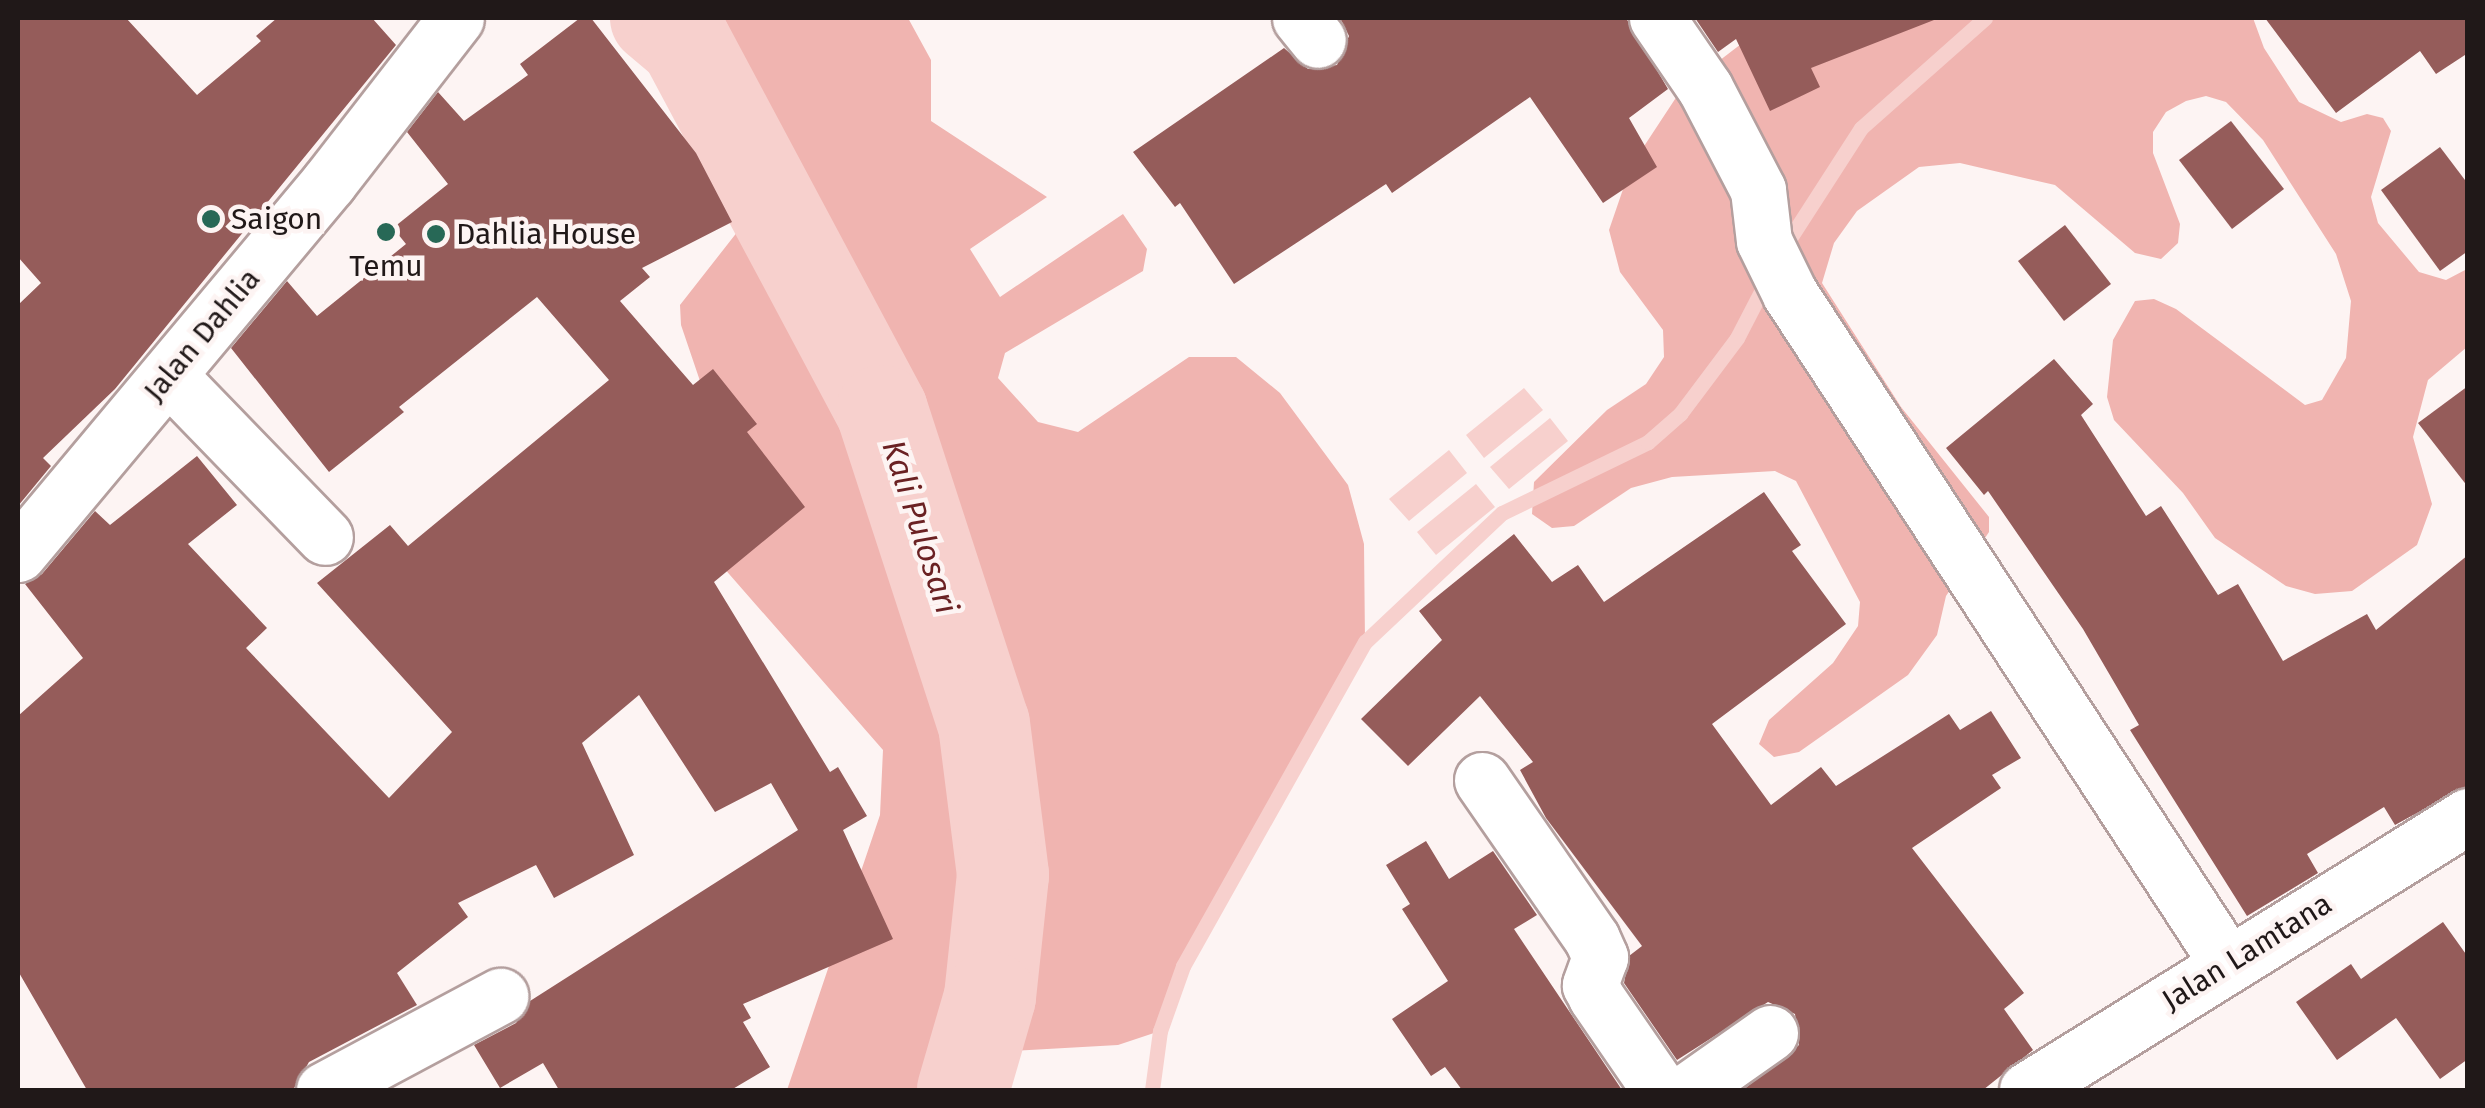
<!DOCTYPE html>
<html>
<head>
<meta charset="utf-8">
<style>
  body { margin:0 }
  #map { position:relative; width:2485px; height:1108px; overflow:hidden; background:#fdf4f3; font-family:"Fira Sans",sans-serif }
  div>[style] { position:absolute }
  [style*='--x'] { left:calc(var(--x)*1px); top:calc(var(--y)*1px); width:calc(var(--w)*1px); rotate:calc(var(--a)*1deg) }
  .green>* { inset:0; background:#f0b4b0 }
  .water>* { inset:0; background:#f7d0cd }
  .stream>* { height:15px; margin:-7.5px; padding:0 7.5px; transform-origin:7.5px; border-radius:7.5px; background:#f7d0cd }
  .river>* { height:92px; margin:-46px; padding:0 46px; transform-origin:46px; border-radius:46px; background:#f7d0cd }
  .building>* { inset:0; background:#955c5a }
  .roads { filter:drop-shadow(2px 0 #b49f9e) drop-shadow(-2px 0 #b49f9e) drop-shadow(0 2px #b49f9e) drop-shadow(0 -2px #b49f9e) }
  .minor>* { height:55px; margin:-27.5px; padding:0 27.5px; transform-origin:27.5px; border-radius:27.5px; background:#fff }
  .dots>* { width:28px; height:28px; translate:-50% -50%; box-sizing:border-box; border:5px solid #fdf4f3; border-radius:50% }
  span { translate:-50% -50%; white-space:nowrap; text-align:center; line-height:1.15; -webkit-text-stroke:9px #fdf4f3; paint-order:stroke }
  .poi-label { font-size:30px; color:#201818 }
  .left { translate:0 -50%; text-align:left }
  .street-label { font-size:30px; color:#201818 }
  .water-label { font-size:32px; color:#6a2123; font-style:italic }
  .frame { position:absolute; inset:0; border:20px solid #201818; pointer-events:none }
</style>
</head>
<body>
<div id="map">
  <div class="green">
    <div style="clip-path:polygon(620px 18px,908px 18px,931px 60px,931px 121px,1047px 197px,970px 249px,1000px 297px,1123px 214px,1147px 249px,1143px 271px,1005px 353px,998px 378px,1038px 422px,1078px 432px,1189px 357px,1236px 357px,1280px 393px,1348px 485px,1364px 544px,1365px 642px,1183px 966px,1160px 1031px,1118px 1045px,975px 1053px,963px 1090px,787px 1090px,880px 815px,883px 750px,716px 559px,718px 434px,681px 325px,680px 305px,738px 231px,742px 204px,724px 155px)"></div>
    <div style="clip-path:polygon(1775px 18px,2253px 18px,2264px 48px,2299px 102px,2341px 122px,2367px 114px,2383px 118px,2391px 131px,2371px 197px,2378px 223px,2419px 272px,2446px 280px,2467px 269px,2467px 347px,2428px 380px,2413px 437px,2432px 504px,2417px 545px,2352px 591px,2315px 594px,2286px 586px,2215px 538px,2183px 493px,2114px 420px,2107px 397px,2113px 340px,2135px 301px,2154px 299px,2176px 309px,2305px 405px,2322px 400px,2346px 358px,2351px 301px,2336px 254px,2263px 140px,2226px 102px,2206px 96px,2186px 101px,2166px 112px,2153px 132px,2153px 153px,2180px 224px,2178px 243px,2161px 259px,2135px 253px,2055px 185px,1960px 163px,1919px 167px,1857px 211px,1834px 243px,1822px 283px,1901px 407px,1989px 517px,1989px 532px,1946px 596px,1937px 635px,1908px 675px,1799px 752px,1774px 757px,1759px 744px,1769px 720px,1833px 663px,1858px 626px,1860px 602px,1796px 481px,1775px 471px,1672px 477px,1631px 488px,1574px 526px,1552px 528px,1532px 514px,1534px 482px,1607px 410px,1646px 384px,1664px 357px,1663px 330px,1620px 272px,1609px 230px,1631px 166px,1681px 90px)"></div>
  </div>
  <div class="water">
    <div style="clip-path:polygon(1524px 388px,1543px 410px,1484px 458px,1466px 435px)"></div>
    <div style="clip-path:polygon(1550px 418px,1568px 441px,1509px 489px,1490px 467px)"></div>
    <div style="clip-path:polygon(1449px 450px,1467px 473px,1409px 521px,1389px 499px)"></div>
    <div style="clip-path:polygon(1476px 484px,1495px 507px,1436px 555px,1417px 532px)"></div>
  </div>
  <div class="stream">
    <div style="--x:1783;--y:249;--w:144;--a:-57.2"></div>
    <div style="--x:1861;--y:128;--w:166;--a:-41.6"></div>
    <div style="--x:1152;--y:1090;--w:60;--a:-82.3"></div>
    <div style="--x:1160;--y:1031;--w:69;--a:-70.5"></div>
    <div style="--x:1183;--y:966;--w:372;--a:-60.7"></div>
    <div style="--x:1365;--y:642;--w:188;--a:-43.3"></div>
    <div style="--x:1502;--y:513;--w:162;--a:-25.9"></div>
    <div style="--x:1648;--y:442;--w:43;--a:-41.2"></div>
    <div style="--x:1680;--y:414;--w:95;--a:-53.1"></div>
    <div style="--x:1737;--y:338;--w:68;--a:-62.7"></div>
  </div>
  <div class="river">
    <div style="--x:656;--y:18;--w:38;--a:40"></div>
    <div style="--x:685;--y:42;--w:418;--a:61.9"></div>
    <div style="--x:882;--y:411;--w:329;--a:72"></div>
    <div style="--x:984;--y:724;--w:152;--a:82.8"></div>
    <div style="--x:1003;--y:875;--w:123;--a:96.1"></div>
    <div style="--x:990;--y:997;--w:97;--a:106.2"></div>
  </div>
  <div class="building">
    <div style="clip-path:polygon(18px 18px,126px 18px,197px 95px,261px 41px,256px 36px,277px 18px,372px 18px,396px 45px,115px 389px,43px 458px,51px 466px,18px 506px,18px 305px,41px 283px,18px 257px)"></div>
    <div style="clip-path:polygon(580px 18px,591px 18px,696px 153px,732px 222px,642px 268px,650px 277px,620px 301px,693px 385px,713px 369px,757px 424px,747px 432px,805px 507px,714px 582px,830px 772px,838px 767px,867px 816px,843px 830px,893px 939px,743px 1004px,751px 1018px,743px 1022px,770px 1067px,731px 1090px,559px 1090px,543px 1063px,500px 1088px,474px 1045px,516px 1023px,530px 1001px,798px 830px,771px 783px,715px 812px,639px 695px,582px 743px,634px 855px,554px 898px,536px 865px,458px 903px,468px 917px,397px 973px,417px 1005px,309px 1062px,293px 1090px,87px 1090px,18px 971px,18px 716px,83px 658px,25px 584px,42px 574px,95px 511px,110px 525px,197px 456px,237px 505px,188px 544px,267px 628px,246px 648px,389px 798px,452px 732px,317px 583px,390px 525px,408px 546px,609px 380px,537px 297px,399px 407px,404px 412px,329px 472px,231px 348px,287px 281px,317px 316px,406px 244px,393px 228px,448px 184px,407px 132px,438px 92px,464px 121px,528px 75px,520px 64px)"></div>
    <div style="clip-path:polygon(1340px 18px,1626px 18px,1668px 89px,1629px 118px,1657px 167px,1603px 203px,1530px 97px,1392px 193px,1386px 184px,1234px 284px,1180px 203px,1175px 207px,1133px 152px,1284px 48px,1308px 69px,1337px 65px,1349px 36px)"></div>
    <div style="clip-path:polygon(1695px 18px,1933px 18px,1934px 20px,1811px 68px,1820px 87px,1770px 111px,1736px 39px,1718px 52px)"></div>
    <div style="clip-path:polygon(2265px 18px,2468px 18px,2468px 53px,2436px 74px,2420px 51px,2336px 113px)"></div>
    <div style="clip-path:polygon(2231px 121px,2284px 189px,2232px 229px,2179px 160px)"></div>
    <div style="clip-path:polygon(2440px 147px,2468px 184px,2468px 251px,2440px 271px,2381px 190px)"></div>
    <div style="clip-path:polygon(2065px 225px,2111px 284px,2064px 321px,2018px 261px)"></div>
    <div style="clip-path:polygon(2054px 359px,2093px 404px,2081px 415px,2146px 516px,2161px 506px,2218px 595px,2238px 584px,2283px 661px,2367px 614px,2376px 630px,2468px 555px,2468px 785px,2395px 825px,2384px 807px,2307px 854px,2318px 873px,2247px 916px,2130px 730px,2139px 725px,2083px 629px,1988px 491px,1984px 495px,1946px 448px)"></div>
    <div style="clip-path:polygon(2468px 386px,2468px 487px,2418px 423px)"></div>
    <div style="clip-path:polygon(1764px 492px,1801px 545px,1792px 551px,1846px 624px,1712px 724px,1771px 805px,1821px 767px,1836px 786px,1949px 714px,1960px 730px,1991px 711px,2021px 758px,1992px 775px,2001px 788px,1912px 848px,2024px 993px,2004px 1009px,2033px 1050px,1983px 1090px,1743px 1090px,1799px 1045px,1795px 1014px,1768px 1002px,1677px 1060px,1624px 983px,1629px 956px,1642px 946px,1546px 818px,1520px 770px,1533px 762px,1480px 696px,1408px 766px,1361px 719px,1442px 640px,1419px 611px,1514px 534px,1552px 582px,1578px 565px,1604px 602px)"></div>
    <div style="clip-path:polygon(1426px 841px,1449px 879px,1493px 851px,1537px 915px,1514px 929px,1622px 1090px,1462px 1090px,1445px 1067px,1431px 1076px,1392px 1019px,1448px 981px,1402px 909px,1410px 904px,1386px 865px)"></div>
    <div style="clip-path:polygon(2443px 922px,2468px 957px,2468px 1059px,2440px 1079px,2396px 1018px,2337px 1060px,2296px 1002px,2351px 964px,2361px 979px)"></div>
  </div>
  <div class="roads">
    <div class="minor">
      <div style="--x:1300;--y:18;--w:28;--a:51"></div>
      <div style="--x:1657;--y:18;--w:85;--a:55.6"></div>
      <div style="--x:1705;--y:88;--w:115;--a:62.5"></div>
      <div style="--x:1758;--y:190;--w:51;--a:83.3"></div>
      <div style="--x:1764;--y:241;--w:59;--a:63.9"></div>
      <div style="--x:1790;--y:294;--w:800;--a:56.83"></div>
      <div style="--x:169;--y:376;--w:224;--a:45.9"></div>
      <div style="--x:18;--y:554;--w:485;--a:-50.1"></div>
      <div style="--x:329;--y:182;--w:207;--a:-52.2"></div>
      <div style="--x:1482;--y:780;--w:193;--a:55.3"></div>
      <div style="--x:1592;--y:939;--w:20;--a:66"></div>
      <div style="--x:1600;--y:957;--w:30;--a:110"></div>
      <div style="--x:1590;--y:985;--w:13;--a:63"></div>
      <div style="--x:1596;--y:997;--w:113;--a:55.5"></div>
      <div style="--x:324;--y:1090;--w:200;--a:-28.1"></div>
      <div style="--x:1689;--y:1090;--w:99;--a:-35.1"></div>
      <div style="--x:2027;--y:1090;--w:519;--a:-31.85"></div>
    </div>
  </div>
  <div class="dots">
    <div style="left:211px;top:219px;background:#276856"></div>
    <div style="left:386px;top:232px;background:#276856"></div>
    <div style="left:436px;top:234px;background:#276856"></div>
  </div>
  <div class="poi-label">
    <span class="left" style="left:231px;top:219px">Saigon</span>
    <span class="left" style="left:456px;top:234px">Dahlia House</span>
    <span style="left:386px;top:266px">Temu</span>
  </div>
  <div class="street-label">
    <span style="left:202px;top:335px;rotate:-50deg">Jalan Dahlia</span>
    <span style="left:2247px;top:952px;rotate:-32deg">Jalan Lamtana</span>
  </div>
  <div class="water-label">
    <span style="left:920px;top:527px;rotate:72deg">Kali Pulosari</span>
  </div>
  <div class="frame"></div>
</div>
</body>
</html>
